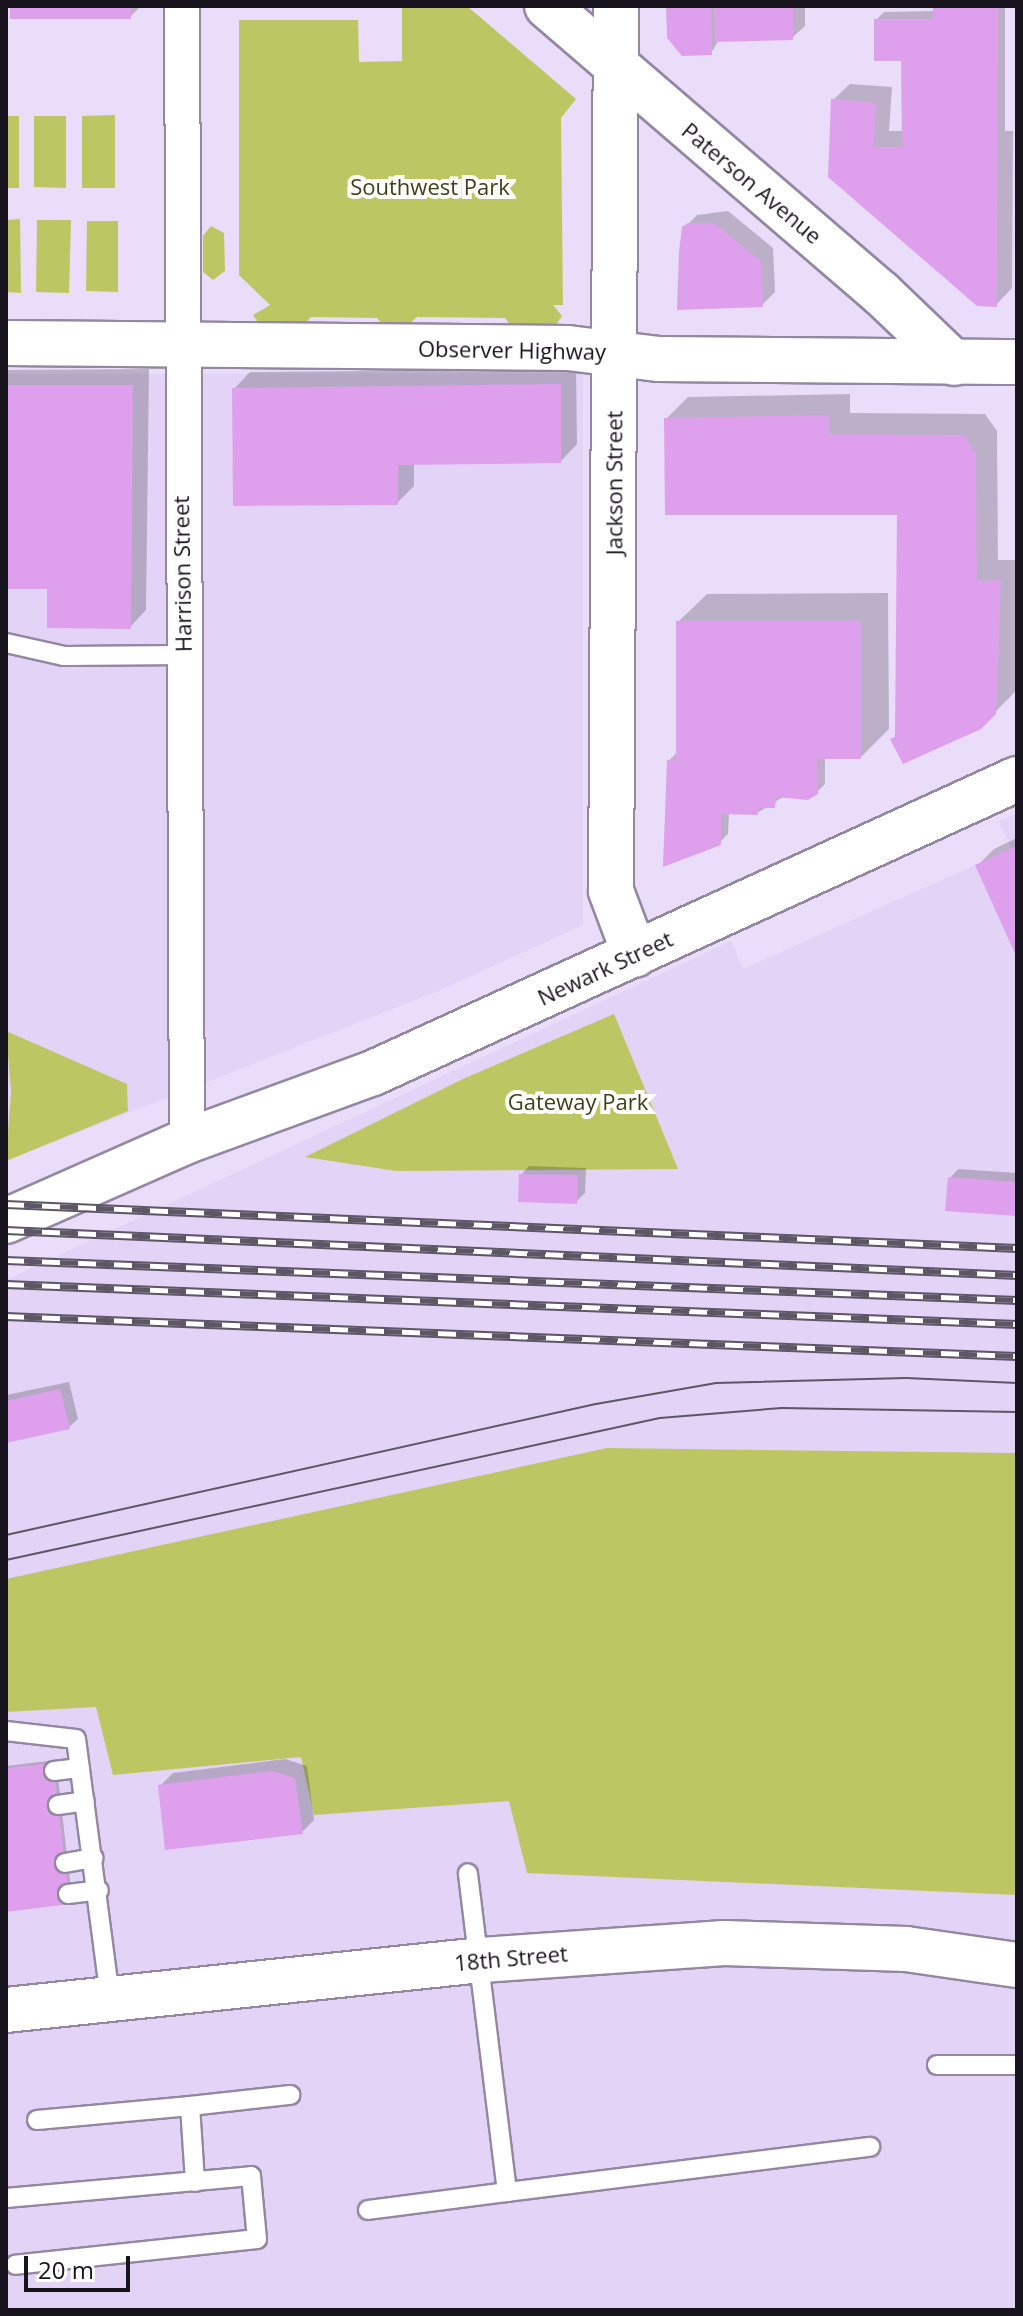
<!DOCTYPE html>
<html>
<head>
<meta charset="utf-8">
<style>
  body { margin:0 }
  #map { position:relative; width:1023px; height:2316px; overflow:hidden; background:#eaddf9; font-family:"Open Sans",sans-serif }
  div>[style] { position:absolute }
  [style*='--x'] { left:calc(var(--x)*1px); top:calc(var(--y)*1px); width:calc(var(--w)*1px); rotate:calc(var(--a)*1deg) }
  .built>* { inset:0; background:#e3d3f6 }
  .green>* { inset:0; background:#bcc764 }
  .shadow>* { inset:0; background:#0003 }
  .building>* { inset:0; background:#de9fed }
  .roads { filter:drop-shadow(2px 0 #9387a1) drop-shadow(-2px 0 #9387a1) drop-shadow(0 2px #9387a1) drop-shadow(0 -2px #9387a1) }
  .lane>* { height:18px; margin:-9px; padding:0 9px; transform-origin:9px; border-radius:9px; background:#fff }
  .street>* { height:34px; margin:-17px; padding:0 17px; transform-origin:17px; border-radius:17px; background:#fff }
  .secondary>* { height:44px; margin:-22px; padding:0 22px; transform-origin:22px; border-radius:22px; background:#fff }
  .tram>* { height:2px; margin:-1px; padding:0 1px; transform-origin:1px; border-radius:1px; background:#5d5665 }
  .rail>* { height:9px; margin-top:-4.5px; transform-origin:0; background:repeating-linear-gradient(90deg,#fff 0 18px,#5d5665 0 36px); box-sizing:border-box; border-block:2px solid #5d5665 }
  span { translate:-50% -50%; white-space:nowrap; text-align:center; line-height:1.15; -webkit-text-stroke:8px #fff; paint-order:stroke }
  .street-label { font-size:22px; color:#18141d }
  .park-label { font-size:22px; color:#3d4117 }
  .frame { position:absolute; inset:0; border:8px solid #18141d; pointer-events:none }
  .scale { position:absolute; left:24px; top:2256px; width:106px; height:36px; box-sizing:border-box; border:4px solid #18141d; border-top:0; padding-left:10px; font-size:24px; line-height:28px; white-space:nowrap; color:#18141d; -webkit-text-stroke:6px #fff; paint-order:stroke }
</style>
</head>
<body>
<div id="map">
  <div class="built">
    <div style="clip-path:polygon(583px 373px,583px 925px,436px 992px,6px 1161px,6px 374px)"></div>
    <div style="clip-path:polygon(1017px 813px,1017px 2310px,6px 2310px,6px 1280px,731px 941px,743px 969px,1011px 849px,999px 821px)"></div>
  </div>
  <div class="green">
    <div style="clip-path:polygon(402px 6px,467px 6px,576px 99px,561px 118px,563px 305px,553px 305px,562px 316px,553px 329px,512px 327px,505px 318px,417px 317px,407px 326px,386px 328px,377px 318px,311px 317px,302px 327px,263px 330px,253px 315px,270px 305px,239px 275px,239px 20px,358px 20px,359px 62px,402px 61px)"></div>
    <div style="clip-path:polygon(115px 115px,115px 188px,82px 188px,82px 116px)"></div>
    <div style="clip-path:polygon(6px 116px,19px 116px,19px 188px,6px 188px)"></div>
    <div style="clip-path:polygon(34px 116px,66px 116px,66px 188px,34px 187px)"></div>
    <div style="clip-path:polygon(20px 219px,21px 293px,6px 292px,6px 220px)"></div>
    <div style="clip-path:polygon(37px 220px,71px 220px,69px 293px,36px 292px)"></div>
    <div style="clip-path:polygon(87px 221px,118px 221px,118px 292px,86px 291px)"></div>
    <div style="clip-path:polygon(211px 226px,224px 233px,225px 271px,213px 280px,203px 272px,203px 236px)"></div>
    <div style="clip-path:polygon(614px 1014px,678px 1169px,396px 1171px,305px 1157px,465px 1078px)"></div>
    <div style="clip-path:polygon(6px 1031px,127px 1084px,128px 1111px,6px 1161px,11px 1091px)"></div>
    <div style="clip-path:polygon(607px 1448px,1017px 1453px,1017px 1895px,527px 1873px,509px 1801px,314px 1815px,301px 1757px,113px 1775px,96px 1707px,6px 1712px,6px 1579px)"></div>
  </div>
  <div class="shadow">
    <div style="clip-path:polygon(13px 6px,141px 6px,130px 17px)"></div>
    <div style="clip-path:polygon(668px 6px,805px 6px,805px 26px,792px 38px,719px 40px,711px 53px)"></div>
    <div style="clip-path:polygon(935px 6px,1005px 6px,1005px 131px,1013px 131px,1012px 288px,996px 305px,833px 100px,850px 84px,892px 87px,889px 131px,904px 131px,903px 59px,876px 20px,884px 12px,935px 11px)"></div>
    <div style="clip-path:polygon(728px 211px,773px 248px,775px 292px,762px 305px,684px 228px,697px 215px)"></div>
    <div style="clip-path:polygon(149px 369px,146px 610px,130px 627px,49px 587px,6px 587px,6px 370px)"></div>
    <div style="clip-path:polygon(576px 369px,577px 444px,561px 461px,414px 462px,414px 486px,397px 503px,234px 389px,250px 372px)"></div>
    <div style="clip-path:polygon(850px 394px,850px 413px,985px 414px,997px 431px,998px 560px,1017px 560px,1017px 690px,979px 728px,893px 739px,897px 734px,899px 513px,666px 419px,688px 397px)"></div>
    <div style="clip-path:polygon(888px 593px,889px 729px,861px 757px,825px 757px,825px 784px,816px 793px,783px 797px,757px 813px,729px 812px,728px 834px,719px 843px,669px 761px,678px 751px,678px 622px,707px 594px)"></div>
    <div style="clip-path:polygon(1017px 838px,1017px 953px,977px 866px,994px 849px)"></div>
    <div style="clip-path:polygon(529px 1166px,586px 1168px,585px 1193px,576px 1202px,521px 1175px)"></div>
    <div style="clip-path:polygon(958px 1169px,1017px 1173px,1017px 1214px,950px 1178px)"></div>
    <div style="clip-path:polygon(69px 1382px,78px 1419px,69px 1427px,6px 1441px,6px 1395px)"></div>
    <div style="clip-path:polygon(285px 1759px,307px 1766px,314px 1820px,302px 1832px,160px 1786px,173px 1773px)"></div>
    <div style="clip-path:polygon(56px 1760px,72px 1898px,6px 1910px,6px 1766px)"></div>
  </div>
  <div class="building">
    <div style="clip-path:polygon(10px 6px,131px 6px,131px 19px,10px 19px)"></div>
    <div style="clip-path:polygon(666px 6px,711px 6px,712px 55px,682px 56px,667px 38px)"></div>
    <div style="clip-path:polygon(714px 6px,793px 6px,793px 40px,715px 42px)"></div>
    <div style="clip-path:polygon(933px 6px,998px 6px,997px 307px,977px 306px,828px 177px,831px 99px,876px 103px,874px 147px,902px 147px,901px 61px,874px 61px,874px 19px,933px 19px)"></div>
    <div style="clip-path:polygon(688px 223px,714px 223px,761px 261px,763px 307px,677px 310px,679px 252px,682px 227px)"></div>
    <div style="clip-path:polygon(561px 384px,561px 463px,398px 465px,398px 505px,233px 506px,232px 388px)"></div>
    <div style="clip-path:polygon(6px 385px,133px 385px,131px 629px,47px 628px,47px 589px,6px 589px)"></div>
    <div style="clip-path:polygon(829px 415px,829px 434px,964px 435px,976px 454px,977px 581px,1001px 580px,996px 714px,981px 729px,903px 764px,890px 739px,895px 737px,897px 515px,665px 515px,664px 418px)"></div>
    <div style="clip-path:polygon(676px 621px,861px 621px,861px 759px,817px 759px,818px 794px,808px 800px,776px 797px,775px 808px,758px 808px,758px 815px,721px 814px,721px 845px,663px 867px,667px 760px,676px 759px)"></div>
    <div style="clip-path:polygon(1017px 846px,1017px 958px,975px 865px)"></div>
    <div style="clip-path:polygon(519px 1174px,578px 1175px,577px 1204px,518px 1202px)"></div>
    <div style="clip-path:polygon(948px 1177px,1017px 1182px,1017px 1216px,945px 1211px)"></div>
    <div style="clip-path:polygon(60px 1389px,70px 1429px,6px 1443px,6px 1401px)"></div>
    <div style="clip-path:polygon(53px 1763px,70px 1904px,6px 1912px,6px 1768px)"></div>
    <div style="clip-path:polygon(271px 1771px,295px 1778px,303px 1834px,165px 1850px,158px 1785px)"></div>
  </div>
  <div class="roads">
    <div class="lane">
      <div style="--x:6;--y:643;--w:59;--a:12.6"></div>
      <div style="--x:64;--y:656;--w:119;--a:-0.5"></div>
      <div style="--x:6;--y:1731;--w:70;--a:6.5"></div>
      <div style="--x:76;--y:1739;--w:262;--a:82.5"></div>
      <div style="--x:54;--y:1771;--w:26;--a:-7"></div>
      <div style="--x:58;--y:1805;--w:27;--a:-8"></div>
      <div style="--x:65;--y:1863;--w:29;--a:-10"></div>
      <div style="--x:68;--y:1894;--w:31;--a:-7"></div>
      <div style="--x:937;--y:2065;--w:80;--a:0"></div>
      <div style="--x:190;--y:2106;--w:101;--a:-6.3"></div>
      <div style="--x:37;--y:2120;--w:154;--a:-5.2"></div>
      <div style="--x:190;--y:2106;--w:76;--a:86.2"></div>
      <div style="--x:507;--y:2192;--w:366;--a:-7.1"></div>
      <div style="--x:6;--y:2198;--w:246;--a:-5.1"></div>
      <div style="--x:251;--y:2176;--w:63;--a:84.6"></div>
      <div style="--x:257;--y:2239;--w:243;--a:173.9"></div>
      <div style="--x:368;--y:2210;--w:140;--a:-7.4"></div>
      <div style="--x:507;--y:2192;--w:321;--a:-97"></div>
    </div>
    <div class="street">
      <div style="--x:182;--y:6;--w:1135;--a:89.75"></div>
    </div>
    <div class="secondary">
      <div style="--x:547;--y:6;--w:440;--a:40.7"></div>
      <div style="--x:881;--y:293;--w:101;--a:43.8"></div>
      <div style="--x:616;--y:6;--w:885;--a:90.32"></div>
      <div style="--x:611;--y:891;--w:68;--a:69.4"></div>
      <div style="--x:6;--y:343;--w:562;--a:0.51"></div>
      <div style="--x:568;--y:348;--w:92;--a:6.9"></div>
      <div style="--x:659;--y:359;--w:358;--a:0.5"></div>
      <div style="--x:6;--y:1221;--w:198;--a:-23.8"></div>
      <div style="--x:187;--y:1141;--w:198;--a:-20.1"></div>
      <div style="--x:373;--y:1073;--w:708;--a:-24.54"></div>
      <div style="--x:6;--y:2010;--w:479;--a:-6"></div>
      <div style="--x:482;--y:1960;--w:243;--a:-4"></div>
      <div style="--x:724;--y:1943;--w:182;--a:1.9"></div>
      <div style="--x:906;--y:1949;--w:112;--a:8.2"></div>
    </div>
  </div>
  <div class="tram">
    <div style="--x:6;--y:1535;--w:604;--a:-12.52"></div>
    <div style="--x:596;--y:1404;--w:122;--a:-9.9"></div>
    <div style="--x:716;--y:1383;--w:190;--a:-1.5"></div>
    <div style="--x:906;--y:1378;--w:111;--a:2.6"></div>
    <div style="--x:6;--y:1560;--w:669;--a:-12.25"></div>
    <div style="--x:660;--y:1418;--w:122;--a:-4.7"></div>
    <div style="--x:782;--y:1408;--w:235;--a:1"></div>
  </div>
  <div class="rail">
    <div style="--x:6;--y:1204;--w:1012;--a:2.49"></div>
    <div style="--x:6;--y:1230;--w:1012;--a:2.55"></div>
    <div style="--x:6;--y:1260;--w:1012;--a:2.27"></div>
    <div style="--x:6;--y:1284;--w:1012;--a:2.27"></div>
    <div style="--x:6;--y:1316;--w:1012;--a:2.27"></div>
  </div>
  <div class="street-label">
    <span style="left:752px;top:183px;rotate:40deg">Paterson Avenue</span>
    <span style="left:512px;top:350px;rotate:1deg">Observer Highway</span>
    <span style="left:614px;top:483px;rotate:-90deg">Jackson Street</span>
    <span style="left:182px;top:574px;rotate:-91deg">Harrison Street</span>
    <span style="left:605px;top:968px;rotate:-25deg">Newark Street</span>
    <span style="left:511px;top:1958px;rotate:-5deg">18th Street</span>
  </div>
  <div class="park-label">
    <span style="left:430px;top:187px">Southwest Park</span>
    <span style="left:578px;top:1102px">Gateway Park</span>
  </div>
  <div class="frame"></div>
  <div class="scale">20 m</div>
</div>
</body>
</html>
